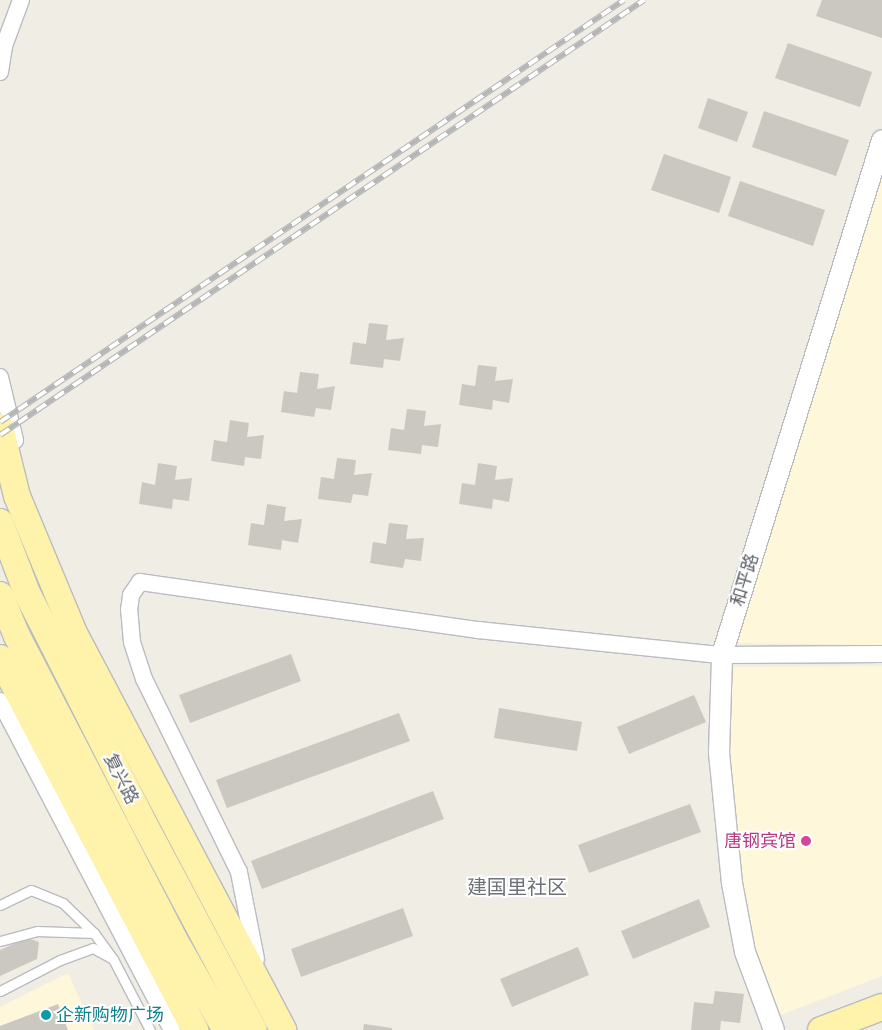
<!DOCTYPE html>
<html>
<head>
<meta charset="utf-8">
<style>
  body { margin:0 }
  #map { position:relative; width:882px; height:1030px; overflow:hidden; background:#f0ede4; font-family:Inter,"Noto Sans SC",sans-serif }
  div>[style] { position:absolute }
  [style*='--x'] { left:calc(var(--x)*1px); top:calc(var(--y)*1px); width:calc(var(--w)*1px); rotate:calc(var(--a)*1deg) }
  .commercial>* { inset:0; background:#fff7da }
  .building>* { inset:0; background:#cbc8c1 }
  .roads { filter:drop-shadow(1px 0 #b9bcc1) drop-shadow(-1px 0 #b9bcc1) drop-shadow(0 1px #b9bcc1) drop-shadow(0 -1px #b9bcc1) }
  .service>* { height:9px; margin:-4.5px; padding:0 4.5px; transform-origin:4.5px; border-radius:4.5px; background:#fff }
  .minor>* { height:16px; margin:-8px; padding:0 8px; transform-origin:8px; border-radius:8px; background:#fff }
  .tertiary>* { height:20px; margin:-10px; padding:0 10px; transform-origin:10px; border-radius:10px; background:#fff }
  .primary>* { height:26px; margin:-13px; padding:0 13px; transform-origin:13px; border-radius:13px; background:#fff2aa }
  .rail>* { height:5.5px; margin-top:-2.75px; transform-origin:0; background:repeating-linear-gradient(90deg,#fff 0 11px,#b5b6b7 0 22px); box-sizing:border-box; border-block:1px solid #b5b6b7 }
  .dots>* { width:14px; height:14px; translate:-50% -50%; box-sizing:border-box; border:2px solid #fff; border-radius:50% }
  span { translate:-50% -50%; white-space:nowrap; text-align:center; line-height:1.15; -webkit-text-stroke:4px #fff; paint-order:stroke }
  .street-label { font-size:18px; color:#5c6066 }
  .hotel-label { font-size:18px; color:#b23c85 }
  .right { translate:-100% -50%; text-align:right }
  .culture-label { font-size:18px; color:#0d838f }
  .left { translate:0 -50%; text-align:left }
  .quarter-label { font-size:20px; color:#6d7278 }
</style>
</head>
<body>
<div id="map">
  <div class="commercial">
    <div style="clip-path:polygon(882px 173px,882px 645px,734px 643px)"></div>
    <div style="clip-path:polygon(882px 666px,882px 976px,776px 1017px,750px 950px,726px 802px,728px 667px)"></div>
    <div style="clip-path:polygon(68px 973px,94px 1030px,0 1030px,0 1007px)"></div>
  </div>
  <div class="building">
    <div style="clip-path:polygon(822px 0,882px 0,882px 38px,816px 16px)"></div>
    <div style="clip-path:polygon(788px 43px,872px 72px,860px 107px,775px 78px)"></div>
    <div style="clip-path:polygon(708px 98px,748px 112px,737px 142px,698px 128px)"></div>
    <div style="clip-path:polygon(764px 111px,849px 140px,836px 176px,752px 147px)"></div>
    <div style="clip-path:polygon(664px 154px,731px 177px,719px 213px,651px 190px)"></div>
    <div style="clip-path:polygon(740px 181px,825px 210px,813px 246px,728px 216px)"></div>
    <div style="clip-path:polygon(369px 323px,388px 325px,386px 340px,404px 338px,400px 361px,384px 359px,383px 368px,350px 364px,353px 342px,366px 344px)"></div>
    <div style="clip-path:polygon(478px 365px,497px 367px,495px 381px,513px 379px,509px 403px,493px 400px,492px 410px,459px 405px,462px 384px,475px 386px)"></div>
    <div style="clip-path:polygon(300px 372px,319px 374px,317px 389px,335px 386px,331px 410px,316px 408px,314px 417px,281px 412px,284px 391px,297px 393px)"></div>
    <div style="clip-path:polygon(407px 409px,426px 411px,424px 426px,441px 424px,438px 447px,422px 445px,421px 454px,388px 450px,391px 428px,404px 430px)"></div>
    <div style="clip-path:polygon(230px 420px,249px 423px,247px 437px,264px 435px,261px 459px,245px 457px,244px 466px,211px 461px,214px 440px,227px 442px)"></div>
    <div style="clip-path:polygon(337px 458px,356px 460px,354px 475px,372px 473px,368px 496px,353px 494px,351px 503px,318px 499px,321px 477px,334px 479px)"></div>
    <div style="clip-path:polygon(158px 463px,177px 466px,175px 480px,192px 478px,189px 501px,173px 499px,172px 509px,139px 504px,142px 482px,155px 485px)"></div>
    <div style="clip-path:polygon(478px 463px,497px 466px,495px 480px,513px 478px,509px 502px,493px 499px,492px 509px,459px 504px,462px 483px,475px 485px)"></div>
    <div style="clip-path:polygon(267px 504px,286px 507px,284px 521px,302px 519px,298px 543px,282px 540px,281px 550px,248px 545px,251px 523px,264px 525px)"></div>
    <div style="clip-path:polygon(389px 523px,408px 525px,406px 539px,424px 538px,421px 561px,405px 559px,403px 568px,370px 563px,373px 542px,386px 544px)"></div>
    <div style="clip-path:polygon(291px 654px,301px 681px,190px 723px,179px 695px)"></div>
    <div style="clip-path:polygon(694px 695px,706px 722px,629px 754px,617px 727px)"></div>
    <div style="clip-path:polygon(499px 708px,582px 722px,577px 751px,494px 738px)"></div>
    <div style="clip-path:polygon(399px 713px,410px 741px,227px 808px,216px 780px)"></div>
    <div style="clip-path:polygon(433px 791px,444px 819px,262px 889px,251px 861px)"></div>
    <div style="clip-path:polygon(690px 804px,701px 832px,589px 873px,578px 845px)"></div>
    <div style="clip-path:polygon(699px 899px,710px 927px,633px 959px,621px 931px)"></div>
    <div style="clip-path:polygon(403px 908px,413px 936px,301px 977px,291px 949px)"></div>
    <div style="clip-path:polygon(27px 938px,39px 942px,37px 959px,0 976px,0 950px)"></div>
    <div style="clip-path:polygon(578px 947px,589px 975px,512px 1007px,500px 979px)"></div>
    <div style="clip-path:polygon(715px 991px,744px 994px,740px 1023px,721px 1021px,720px 1030px,691px 1030px,694px 1002px,713px 1004px)"></div>
    <div style="clip-path:polygon(58px 1004px,68px 1030px,0 1030px,0 1026px)"></div>
    <div style="clip-path:polygon(364px 1024px,392px 1028px,392px 1030px,363px 1030px)"></div>
  </div>
  <div class="roads">
    <div class="service">
      <div style="--x:0;--y:905;--w:34;--a:-26"></div>
      <div style="--x:31;--y:890;--w:35;--a:22"></div>
      <div style="--x:63;--y:903;--w:43;--a:44.1"></div>
      <div style="--x:94;--y:933;--w:32;--a:54"></div>
      <div style="--x:113;--y:959;--w:80;--a:62.5"></div>
      <div style="--x:0;--y:941;--w:38;--a:-15"></div>
      <div style="--x:37;--y:931;--w:57;--a:2"></div>
      <div style="--x:0;--y:991;--w:68;--a:-27.3"></div>
      <div style="--x:60;--y:960;--w:35;--a:-20"></div>
      <div style="--x:93;--y:948;--w:21;--a:29"></div>
    </div>
    <div class="minor">
      <div style="--x:0;--y:72;--w:26;--a:-81"></div>
      <div style="--x:4;--y:46;--w:49;--a:-69.7"></div>
      <div style="--x:0;--y:377;--w:65;--a:76.6"></div>
      <div style="--x:0;--y:701;--w:371;--a:62.4"></div>
      <div style="--x:256;--y:959;--w:89;--a:-101.1"></div>
      <div style="--x:239;--y:872;--w:215;--a:-116.2"></div>
      <div style="--x:144;--y:679;--w:39;--a:-108"></div>
      <div style="--x:132;--y:642;--w:32;--a:-95"></div>
      <div style="--x:129;--y:610;--w:15;--a:-82"></div>
      <div style="--x:131;--y:595;--w:16;--a:-55"></div>
      <div style="--x:140;--y:582;--w:341;--a:8.1"></div>
      <div style="--x:478;--y:630;--w:245;--a:5.9"></div>
      <div style="--x:722;--y:655;--w:160;--a:-0.4"></div>
    </div>
    <div class="tertiary">
      <div style="--x:774;--y:1030;--w:83;--a:-110.4"></div>
      <div style="--x:745;--y:952;--w:70;--a:-100.7"></div>
      <div style="--x:732;--y:883;--w:131;--a:-95.7"></div>
      <div style="--x:719;--y:753;--w:98;--a:-88.2"></div>
      <div style="--x:722;--y:655;--w:539;--a:-72.74"></div>
    </div>
    <div class="primary">
      <div style="--x:0;--y:427;--w:71;--a:76.2"></div>
      <div style="--x:17;--y:496;--w:148;--a:67.4"></div>
      <div style="--x:74;--y:633;--w:449;--a:62.2"></div>
      <div style="--x:0;--y:522;--w:76;--a:69.2"></div>
      <div style="--x:27;--y:593;--w:250;--a:63.1"></div>
      <div style="--x:140;--y:816;--w:242;--a:62"></div>
      <div style="--x:0;--y:595;--w:44;--a:67.5"></div>
      <div style="--x:17;--y:636;--w:352;--a:62.6"></div>
      <div style="--x:179;--y:948;--w:95;--a:60.2"></div>
      <div style="--x:0;--y:658;--w:420;--a:62.3"></div>
      <div style="--x:821;--y:1030;--w:65;--a:-20.7"></div>
    </div>
  </div>
  <div class="rail">
    <div style="--x:0;--y:422;--w:753;--a:-34.07"></div>
    <div style="--x:0;--y:435;--w:777;--a:-34.04"></div>
  </div>
  <div class="dots">
    <div style="left:806px;top:841px;background:#d1479c"></div>
    <div style="left:46px;top:1015px;background:#0f9aa8"></div>
  </div>
  <div class="street-label">
    <span style="left:745px;top:580px;rotate:-73deg">和平路</span>
    <span style="left:121px;top:779px;rotate:63deg">复兴路</span>
  </div>
  <div class="hotel-label">
    <span class="right" style="left:796px;top:841px">唐钢宾馆</span>
  </div>
  <div class="culture-label">
    <span class="left" style="left:56px;top:1015px">企新购物广场</span>
  </div>
  <div class="quarter-label">
    <span style="left:517px;top:887px">建国里社区</span>
  </div>
</div>
</body>
</html>
